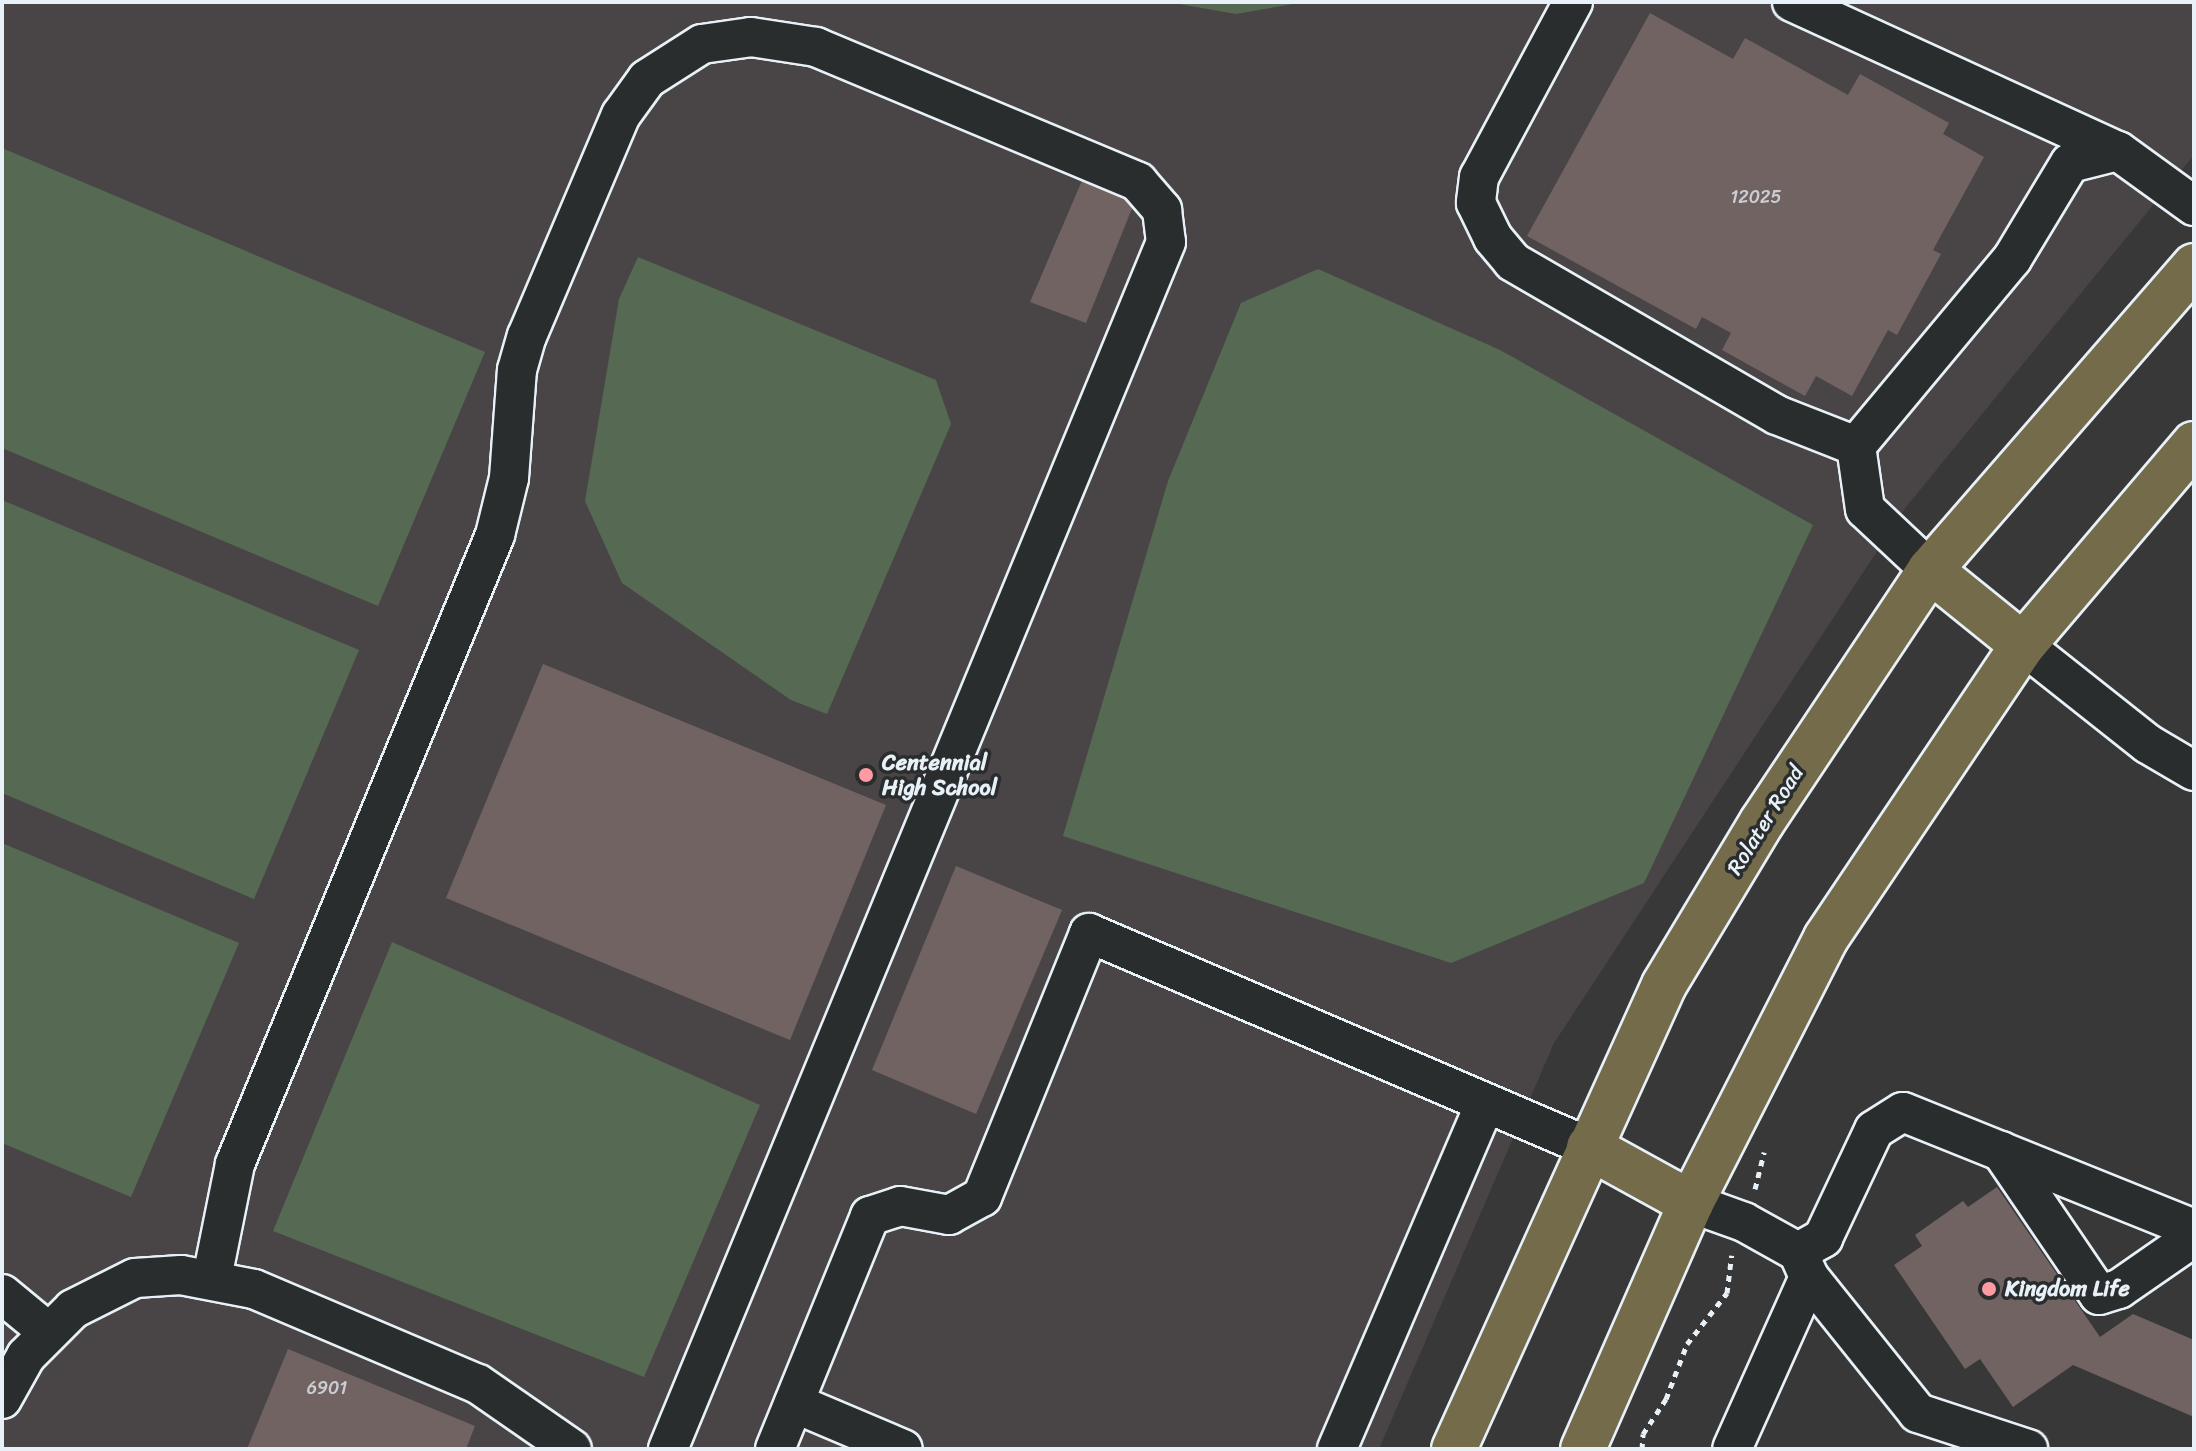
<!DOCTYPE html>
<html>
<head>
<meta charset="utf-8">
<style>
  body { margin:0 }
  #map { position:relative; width:2196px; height:1451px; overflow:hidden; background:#383839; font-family:Sriracha,sans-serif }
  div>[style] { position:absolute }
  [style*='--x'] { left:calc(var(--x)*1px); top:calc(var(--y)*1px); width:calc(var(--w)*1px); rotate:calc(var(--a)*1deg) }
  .built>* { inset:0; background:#494546 }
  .green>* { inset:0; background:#566953 }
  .building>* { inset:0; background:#726363 }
  .path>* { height:5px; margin-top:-2.5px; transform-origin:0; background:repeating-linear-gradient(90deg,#e8f1f8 0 6px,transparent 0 12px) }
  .roads { filter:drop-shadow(2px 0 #e8f1f8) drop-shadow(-2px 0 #e8f1f8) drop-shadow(0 2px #e8f1f8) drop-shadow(0 -2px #e8f1f8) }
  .minor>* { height:38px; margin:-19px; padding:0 19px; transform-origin:19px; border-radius:19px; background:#2a2d2e }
  .major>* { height:44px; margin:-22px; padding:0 22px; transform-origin:22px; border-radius:22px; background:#746b4b }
  .dots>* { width:22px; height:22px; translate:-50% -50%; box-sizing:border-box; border:4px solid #2a2d2e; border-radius:50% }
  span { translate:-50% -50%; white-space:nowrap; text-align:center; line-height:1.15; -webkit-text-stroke:7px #2a2d2e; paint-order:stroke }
  .number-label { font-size:18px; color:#caced3 }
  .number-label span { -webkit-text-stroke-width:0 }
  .poi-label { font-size:22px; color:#e8f1f8; font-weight:700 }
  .left { translate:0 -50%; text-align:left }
  .street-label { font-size:22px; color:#e8f1f8 }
  .frame { position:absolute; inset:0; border:4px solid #e8f1f8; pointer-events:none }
</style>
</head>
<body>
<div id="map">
  <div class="built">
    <div style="clip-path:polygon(2px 2px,2194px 2px,2194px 155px,1906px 507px,1554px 1043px,1379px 1449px,2px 1449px)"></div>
  </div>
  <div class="green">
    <div style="clip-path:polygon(1168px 2px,1304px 2px,1236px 14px)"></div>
    <div style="clip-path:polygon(2px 148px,485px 352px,378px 606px,2px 448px)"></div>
    <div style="clip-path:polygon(638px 257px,936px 380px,951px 424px,827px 714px,791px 700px,622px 583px,585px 501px,619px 299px)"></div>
    <div style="clip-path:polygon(1318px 269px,1500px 350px,1813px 525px,1644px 883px,1451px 963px,1063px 836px,1168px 481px,1241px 303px)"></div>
    <div style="clip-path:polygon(2px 500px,359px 650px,254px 899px,2px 793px)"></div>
    <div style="clip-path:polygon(2px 843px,239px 943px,131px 1197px,2px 1143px)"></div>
    <div style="clip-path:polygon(392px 942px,760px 1105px,644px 1377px,273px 1231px)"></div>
  </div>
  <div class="building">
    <div style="clip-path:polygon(1650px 13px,1733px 59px,1745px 38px,1848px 95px,1860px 74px,1949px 123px,1943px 134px,1984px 157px,1933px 250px,1941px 254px,1897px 335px,1888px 330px,1852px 396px,1816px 376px,1805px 396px,1722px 350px,1731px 333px,1702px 317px,1696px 329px,1527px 236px)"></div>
    <div style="clip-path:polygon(1084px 176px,1137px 196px,1086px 323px,1030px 302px)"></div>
    <div style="clip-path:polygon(543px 664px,886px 805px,790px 1040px,446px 898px)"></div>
    <div style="clip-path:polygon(956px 866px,1062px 910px,976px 1114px,872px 1070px)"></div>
    <div style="clip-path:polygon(1997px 1187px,2100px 1337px,2133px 1314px,2194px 1340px,2194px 1417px,2073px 1365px,2013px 1407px,1980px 1359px,1965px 1369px,1894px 1265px,1922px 1246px,1915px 1235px,1963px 1201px,1968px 1207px)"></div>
    <div style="clip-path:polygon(288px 1349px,475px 1426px,466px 1449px,247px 1449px)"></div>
  </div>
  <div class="path">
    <div style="--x:1755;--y:1189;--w:38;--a:-76"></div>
    <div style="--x:1642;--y:1449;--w:15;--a:-86"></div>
    <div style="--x:1643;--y:1434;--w:42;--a:-56.7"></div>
    <div style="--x:1666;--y:1399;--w:59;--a:-69.1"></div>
    <div style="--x:1687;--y:1344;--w:65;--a:-51.9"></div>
    <div style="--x:1727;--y:1293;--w:38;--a:-83"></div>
  </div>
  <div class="roads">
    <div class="minor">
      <div style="--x:1573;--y:2;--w:199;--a:118.2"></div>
      <div style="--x:1479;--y:177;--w:26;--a:97"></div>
      <div style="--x:1476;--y:203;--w:39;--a:64"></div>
      <div style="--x:1493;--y:238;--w:31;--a:50"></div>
      <div style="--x:1513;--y:262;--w:305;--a:30.1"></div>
      <div style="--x:1777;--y:415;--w:85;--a:21.4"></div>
      <div style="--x:1792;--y:2;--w:358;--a:24.6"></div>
      <div style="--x:1930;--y:570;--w:89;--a:-136.8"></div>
      <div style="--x:1865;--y:509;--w:64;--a:-98.1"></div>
      <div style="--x:1856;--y:446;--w:244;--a:-50.2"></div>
      <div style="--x:2012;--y:259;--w:112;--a:-58.9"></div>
      <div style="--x:2070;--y:163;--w:49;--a:-14"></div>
      <div style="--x:2118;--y:151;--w:94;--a:35.9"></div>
      <div style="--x:2023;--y:645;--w:159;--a:38.4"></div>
      <div style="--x:2148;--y:744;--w:53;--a:30.4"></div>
      <div style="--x:2001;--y:1151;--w:174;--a:55.8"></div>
      <div style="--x:2099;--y:1295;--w:21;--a:-17"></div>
      <div style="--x:2119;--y:1289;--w:91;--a:-34.7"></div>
      <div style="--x:1691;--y:1203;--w:56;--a:19.7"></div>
      <div style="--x:1744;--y:1222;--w:62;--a:29.1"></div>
      <div style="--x:1798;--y:1252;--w:27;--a:66"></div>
      <div style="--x:1809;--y:1277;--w:188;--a:114.1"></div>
      <div style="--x:1798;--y:1252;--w:29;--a:-29"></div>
      <div style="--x:1823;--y:1238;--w:119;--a:-64.7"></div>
      <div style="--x:1874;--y:1130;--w:34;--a:-32"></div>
      <div style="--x:1903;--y:1112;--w:314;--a:21.9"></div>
      <div style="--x:1809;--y:1277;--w:174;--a:51.3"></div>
      <div style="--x:1918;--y:1413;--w:116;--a:18.1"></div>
      <div style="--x:212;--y:1278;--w:116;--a:-78.6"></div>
      <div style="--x:235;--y:1164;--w:681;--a:-67.54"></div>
      <div style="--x:495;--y:535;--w:59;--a:-76.2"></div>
      <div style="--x:509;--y:478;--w:108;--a:-85.8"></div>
      <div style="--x:517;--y:370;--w:35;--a:-74"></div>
      <div style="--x:527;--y:336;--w:240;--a:-67"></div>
      <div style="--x:621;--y:115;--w:44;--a:-54.2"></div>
      <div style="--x:647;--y:79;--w:65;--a:-32.5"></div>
      <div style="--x:702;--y:44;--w:49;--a:-8.1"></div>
      <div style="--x:751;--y:37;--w:66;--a:8.7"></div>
      <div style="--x:816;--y:47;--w:349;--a:22.7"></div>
      <div style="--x:1138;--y:182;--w:37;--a:49"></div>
      <div style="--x:1162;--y:210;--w:32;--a:83"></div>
      <div style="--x:1166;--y:242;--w:1306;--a:112.42"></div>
      <div style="--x:2;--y:1294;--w:58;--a:39.4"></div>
      <div style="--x:2;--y:1399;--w:49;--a:-60.8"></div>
      <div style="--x:26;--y:1356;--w:66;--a:-45"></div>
      <div style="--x:73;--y:1309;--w:69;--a:-26.6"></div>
      <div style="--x:135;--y:1278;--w:46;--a:-3.7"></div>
      <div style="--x:181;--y:1275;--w:74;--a:10.9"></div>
      <div style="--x:254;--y:1289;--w:243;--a:23"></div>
      <div style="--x:478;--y:1384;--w:114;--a:34.7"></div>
      <div style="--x:794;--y:1403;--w:118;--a:22.9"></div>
      <div style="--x:775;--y:1449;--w:252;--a:-67.8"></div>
      <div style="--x:870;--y:1216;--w:32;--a:-18"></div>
      <div style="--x:900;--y:1206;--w:50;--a:10.4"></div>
      <div style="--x:949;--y:1215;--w:38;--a:-29"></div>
      <div style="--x:982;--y:1197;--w:285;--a:-67.9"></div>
      <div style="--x:1089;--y:933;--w:544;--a:23.17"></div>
      <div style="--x:1337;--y:1449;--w:375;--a:-66.8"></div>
    </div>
    <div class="major">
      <div style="--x:1930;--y:570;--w:119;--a:38.9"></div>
      <div style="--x:1589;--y:1147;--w:116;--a:28.8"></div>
      <div style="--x:1454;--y:1449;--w:509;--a:-65.65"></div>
      <div style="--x:1664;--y:985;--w:190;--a:-59"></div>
      <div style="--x:1762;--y:822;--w:303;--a:-56.3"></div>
      <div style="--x:1930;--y:570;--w:403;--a:-49"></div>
      <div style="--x:1583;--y:1449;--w:269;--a:-66.3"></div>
      <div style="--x:1691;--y:1203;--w:297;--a:-63"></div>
      <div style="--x:1826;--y:938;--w:353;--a:-56.1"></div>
      <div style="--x:2023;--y:645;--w:264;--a:-49.6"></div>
    </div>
  </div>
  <div class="dots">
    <div style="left:866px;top:775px;background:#ff9aa2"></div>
    <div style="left:1989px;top:1289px;background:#ff9aa2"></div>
  </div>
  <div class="number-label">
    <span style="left:1756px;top:197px">12025</span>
    <span style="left:327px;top:1388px">6901</span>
  </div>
  <div class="poi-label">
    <span class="left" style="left:882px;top:775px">Centennial<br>High School</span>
    <span class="left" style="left:2005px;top:1289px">Kingdom Life</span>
  </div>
  <div class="street-label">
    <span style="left:1765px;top:820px;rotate:-58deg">Rolater Road</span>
  </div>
  <div class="frame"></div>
</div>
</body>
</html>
